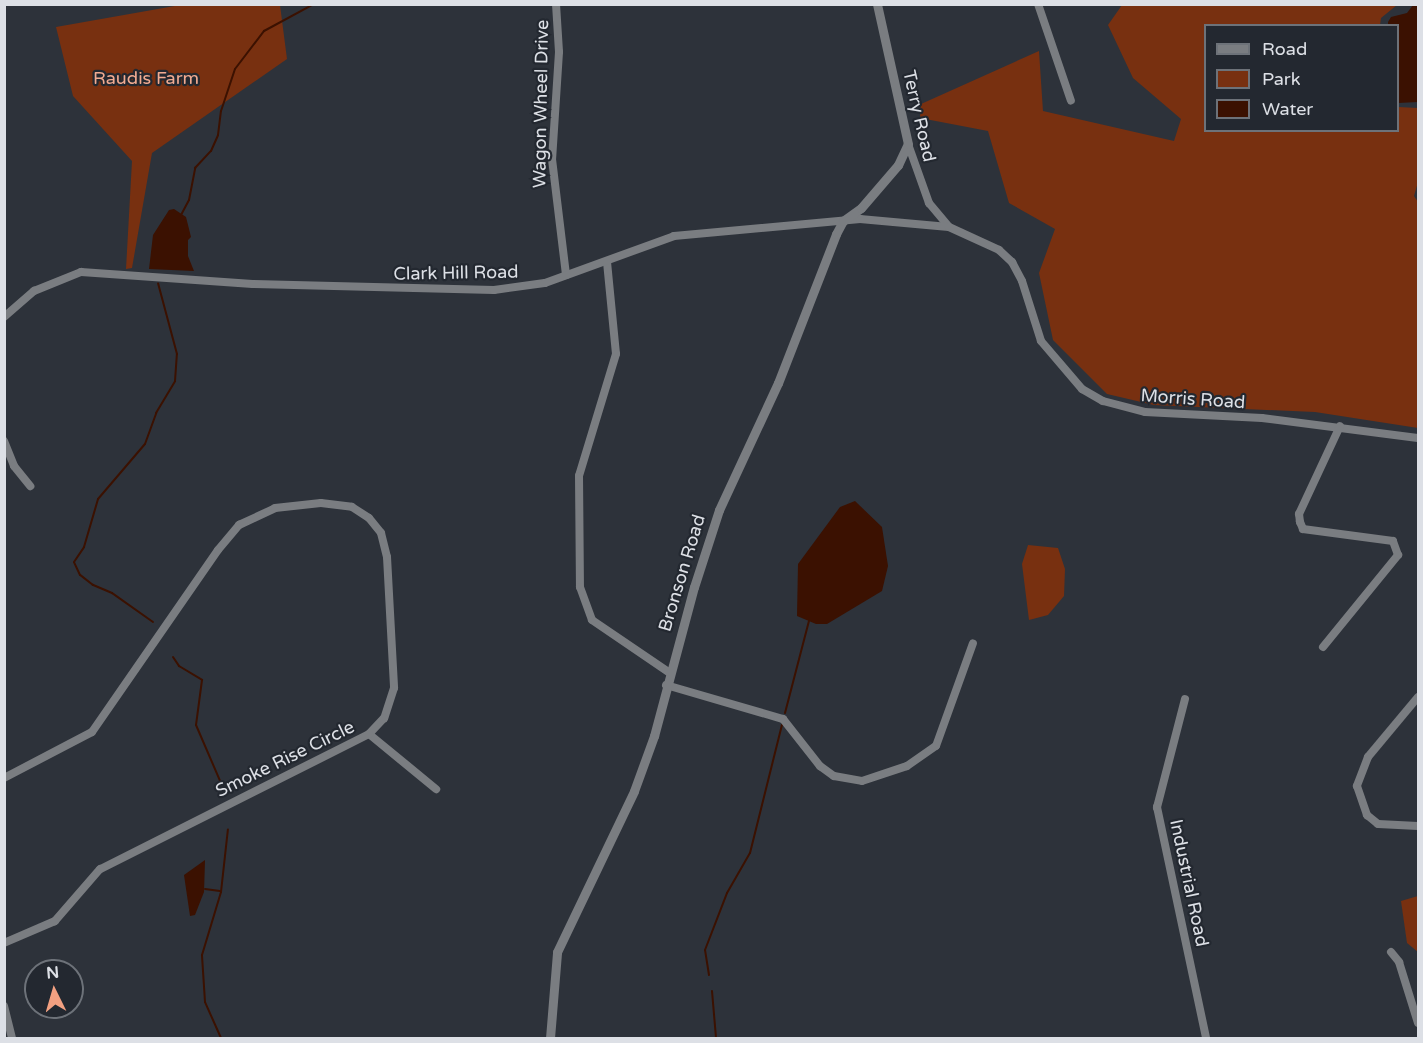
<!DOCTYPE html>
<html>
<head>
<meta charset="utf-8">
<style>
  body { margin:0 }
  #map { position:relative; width:1423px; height:1043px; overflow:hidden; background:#2d323a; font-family:"Varela Round",sans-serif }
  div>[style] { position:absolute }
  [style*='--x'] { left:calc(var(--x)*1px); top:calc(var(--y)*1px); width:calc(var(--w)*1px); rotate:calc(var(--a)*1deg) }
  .green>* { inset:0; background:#783010 }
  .water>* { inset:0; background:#3b1101 }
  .stream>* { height:2px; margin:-1px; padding:0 1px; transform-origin:1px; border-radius:1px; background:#3b1101 }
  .minor>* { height:8px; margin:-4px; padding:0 4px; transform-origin:4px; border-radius:4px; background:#7a7d81 }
  .tertiary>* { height:9px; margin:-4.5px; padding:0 4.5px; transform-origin:4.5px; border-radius:4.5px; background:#7a7d81 }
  span { translate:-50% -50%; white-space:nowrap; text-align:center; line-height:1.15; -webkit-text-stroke:4.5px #232830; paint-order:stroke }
  .park-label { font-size:18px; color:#f1ab91 }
  .street-label { font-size:18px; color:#dde0e6 }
  .frame { position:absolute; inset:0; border:6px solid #dde0e6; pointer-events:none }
  .legend { position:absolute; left:1204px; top:24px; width:195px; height:108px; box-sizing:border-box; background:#232830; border:2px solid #6d7279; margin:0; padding:8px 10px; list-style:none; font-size:18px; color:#dde0e6 }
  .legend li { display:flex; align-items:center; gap:12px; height:30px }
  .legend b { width:30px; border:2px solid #6d7279 }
  .north { position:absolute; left:24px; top:959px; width:60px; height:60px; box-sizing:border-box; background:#232830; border:2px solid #6d7279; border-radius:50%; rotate:355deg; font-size:16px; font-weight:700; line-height:24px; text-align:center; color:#dde0e6 }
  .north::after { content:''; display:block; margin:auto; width:21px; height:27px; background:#f2a081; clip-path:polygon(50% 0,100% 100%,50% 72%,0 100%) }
</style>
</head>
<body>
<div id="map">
  <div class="green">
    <div style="clip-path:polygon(186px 4px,280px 5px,287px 59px,152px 153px,132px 268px,126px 269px,132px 161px,73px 96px,56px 27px)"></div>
    <div style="clip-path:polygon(1122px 5px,1397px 5px,1381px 18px,1380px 25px,1206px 26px,1206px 130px,1398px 130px,1398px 107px,1418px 108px,1418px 182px,1414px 196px,1418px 202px,1418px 428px,1315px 412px,1154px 405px,1107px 394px,1053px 340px,1039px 273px,1055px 229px,1009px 203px,988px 131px,920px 118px,921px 104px,1039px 51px,1043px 111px,1174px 141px,1181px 119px,1133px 78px,1108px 25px)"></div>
    <div style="clip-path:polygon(1028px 545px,1058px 548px,1065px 569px,1064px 596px,1048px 615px,1029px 620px,1022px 564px)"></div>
    <div style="clip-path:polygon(1418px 896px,1418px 952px,1407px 943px,1401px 901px)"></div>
  </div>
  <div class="water">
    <div style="clip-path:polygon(1413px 5px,1418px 5px,1418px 102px,1398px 103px,1398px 26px,1388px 25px,1388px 22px,1391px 17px,1407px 13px)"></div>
    <div style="clip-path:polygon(174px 209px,186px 217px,191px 237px,188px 240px,188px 256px,194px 271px,149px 269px,153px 235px,169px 210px)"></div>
    <div style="clip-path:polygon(855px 501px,882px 527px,888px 566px,882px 591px,827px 624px,816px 624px,797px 616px,798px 564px,840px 507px)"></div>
    <div style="clip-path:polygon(205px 860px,204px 892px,195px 915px,190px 916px,184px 875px)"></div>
  </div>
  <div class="stream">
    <div style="--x:181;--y:215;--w:17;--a:-62"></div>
    <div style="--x:189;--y:200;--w:33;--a:-79"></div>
    <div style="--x:195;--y:168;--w:23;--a:-47"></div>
    <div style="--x:211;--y:151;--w:17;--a:-66"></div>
    <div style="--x:218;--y:135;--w:24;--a:-83"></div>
    <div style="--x:221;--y:111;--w:44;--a:-71.6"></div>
    <div style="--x:235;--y:69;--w:48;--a:-52.7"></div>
    <div style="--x:264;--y:31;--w:57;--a:-28.4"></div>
    <div style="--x:153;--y:622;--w:50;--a:-144.7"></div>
    <div style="--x:112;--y:593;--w:21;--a:-157"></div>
    <div style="--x:93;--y:585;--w:16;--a:-142"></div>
    <div style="--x:80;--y:575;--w:14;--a:-115"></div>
    <div style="--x:74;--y:562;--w:18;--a:-56"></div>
    <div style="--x:84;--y:547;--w:50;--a:-73.7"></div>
    <div style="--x:98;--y:499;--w:72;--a:-49.5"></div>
    <div style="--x:145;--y:444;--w:33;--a:-70"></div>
    <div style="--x:156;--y:413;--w:37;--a:-59"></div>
    <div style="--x:175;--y:381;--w:27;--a:-86"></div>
    <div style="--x:177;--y:354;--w:73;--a:-105"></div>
    <div style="--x:173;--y:657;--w:11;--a:56"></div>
    <div style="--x:179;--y:666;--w:27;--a:31"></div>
    <div style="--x:202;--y:680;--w:45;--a:97.6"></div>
    <div style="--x:196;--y:725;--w:63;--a:66.7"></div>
    <div style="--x:785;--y:713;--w:95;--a:-75.4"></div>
    <div style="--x:205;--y:889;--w:15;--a:8"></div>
    <div style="--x:709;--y:975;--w:25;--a:-99"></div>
    <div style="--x:705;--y:950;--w:61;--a:-68.9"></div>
    <div style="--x:727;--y:893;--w:46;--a:-60.1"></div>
    <div style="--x:750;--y:853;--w:132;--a:-76"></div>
    <div style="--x:712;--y:991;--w:47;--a:85.1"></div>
    <div style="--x:221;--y:1038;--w:39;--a:-114"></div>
    <div style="--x:205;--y:1002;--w:47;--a:-93.7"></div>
    <div style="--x:202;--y:955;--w:66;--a:-73.2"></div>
    <div style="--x:221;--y:892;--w:63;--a:-83.7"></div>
  </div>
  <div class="minor">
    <div style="--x:556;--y:4;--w:48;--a:86.4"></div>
    <div style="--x:559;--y:52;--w:107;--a:93.7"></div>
    <div style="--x:552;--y:159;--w:117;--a:83.1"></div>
    <div style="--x:1038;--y:4;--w:102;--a:71.2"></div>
    <div style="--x:908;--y:144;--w:63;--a:70.4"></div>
    <div style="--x:929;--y:203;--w:31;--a:50"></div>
    <div style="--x:607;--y:262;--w:92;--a:84.4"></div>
    <div style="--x:616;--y:354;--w:127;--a:106.9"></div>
    <div style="--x:579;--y:476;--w:111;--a:89.5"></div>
    <div style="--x:580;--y:587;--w:35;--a:70"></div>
    <div style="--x:592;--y:620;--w:94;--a:34.2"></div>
    <div style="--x:4;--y:317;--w:40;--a:-41"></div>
    <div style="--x:34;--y:291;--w:51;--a:-22"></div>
    <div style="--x:81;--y:272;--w:172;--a:4"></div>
    <div style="--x:253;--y:284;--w:241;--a:1.4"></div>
    <div style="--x:494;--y:290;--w:51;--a:-7.8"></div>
    <div style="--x:545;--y:283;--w:137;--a:-20"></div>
    <div style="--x:674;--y:236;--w:187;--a:-5.2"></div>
    <div style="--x:860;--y:219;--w:89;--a:5.1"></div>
    <div style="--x:949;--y:227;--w:55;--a:24.7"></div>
    <div style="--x:999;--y:250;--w:18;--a:43"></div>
    <div style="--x:1012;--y:262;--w:21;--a:62"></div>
    <div style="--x:1022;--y:281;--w:63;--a:72.4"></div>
    <div style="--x:1041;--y:341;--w:63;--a:49.5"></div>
    <div style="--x:1082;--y:389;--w:24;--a:30"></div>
    <div style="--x:1103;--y:401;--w:43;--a:14.7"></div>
    <div style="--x:1145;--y:412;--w:117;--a:2.9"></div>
    <div style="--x:1262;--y:418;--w:157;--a:7.3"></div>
    <div style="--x:4;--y:441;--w:27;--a:68"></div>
    <div style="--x:14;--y:466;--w:26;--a:51"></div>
    <div style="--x:1323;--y:647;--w:119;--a:-50.8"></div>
    <div style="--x:1398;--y:555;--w:15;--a:-110"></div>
    <div style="--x:1393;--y:541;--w:91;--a:-172.4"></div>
    <div style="--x:1303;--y:529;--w:8;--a:-113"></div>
    <div style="--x:1300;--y:522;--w:8;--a:-97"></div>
    <div style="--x:1299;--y:514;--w:97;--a:-65"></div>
    <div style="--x:666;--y:685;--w:122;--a:16.2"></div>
    <div style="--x:783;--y:719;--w:60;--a:51.8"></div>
    <div style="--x:820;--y:766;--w:17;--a:36"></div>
    <div style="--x:834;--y:776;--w:28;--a:10"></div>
    <div style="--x:862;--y:781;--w:47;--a:-18.4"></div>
    <div style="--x:907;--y:766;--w:35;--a:-35"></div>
    <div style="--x:936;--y:746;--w:109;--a:-70.2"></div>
    <div style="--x:1418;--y:697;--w:78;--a:129.8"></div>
    <div style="--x:1368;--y:757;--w:31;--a:111"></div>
    <div style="--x:1357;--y:786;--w:31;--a:71"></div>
    <div style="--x:1367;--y:815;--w:14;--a:39"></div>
    <div style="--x:1378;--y:824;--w:40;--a:2.9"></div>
    <div style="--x:1185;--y:699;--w:112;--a:104.5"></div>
    <div style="--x:1157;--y:807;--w:236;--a:78"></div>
    <div style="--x:369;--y:734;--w:87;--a:39.4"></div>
    <div style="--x:4;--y:778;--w:99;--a:-27.6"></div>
    <div style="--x:92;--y:732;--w:221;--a:-55.3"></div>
    <div style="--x:218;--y:550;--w:33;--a:-50"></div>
    <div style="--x:239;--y:525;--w:40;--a:-25"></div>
    <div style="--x:275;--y:508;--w:46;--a:-6.2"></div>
    <div style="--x:321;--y:503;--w:31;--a:7"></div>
    <div style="--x:352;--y:507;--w:20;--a:33"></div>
    <div style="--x:369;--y:518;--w:19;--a:51"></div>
    <div style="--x:381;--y:533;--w:25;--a:76"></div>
    <div style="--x:387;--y:557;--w:131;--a:86.9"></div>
    <div style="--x:394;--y:688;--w:32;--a:108"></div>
    <div style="--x:384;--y:718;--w:22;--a:133"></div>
    <div style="--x:369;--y:734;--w:301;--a:153.3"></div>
    <div style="--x:100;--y:869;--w:69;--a:130.9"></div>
    <div style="--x:55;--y:921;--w:56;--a:156.7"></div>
    <div style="--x:1391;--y:952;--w:13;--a:51"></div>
    <div style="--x:1399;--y:962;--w:64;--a:72.7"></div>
    <div style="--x:4;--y:1006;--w:33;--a:76"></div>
  </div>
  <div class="tertiary">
    <div style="--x:550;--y:1038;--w:86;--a:-85.3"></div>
    <div style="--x:557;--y:952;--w:178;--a:-64.4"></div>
    <div style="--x:634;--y:791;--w:59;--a:-70"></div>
    <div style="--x:654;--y:736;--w:154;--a:-75"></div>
    <div style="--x:694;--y:587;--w:81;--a:-72"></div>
    <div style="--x:719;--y:510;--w:140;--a:-65.1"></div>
    <div style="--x:778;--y:383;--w:160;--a:-68.7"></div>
    <div style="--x:836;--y:234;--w:15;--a:-62"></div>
    <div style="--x:843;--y:221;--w:22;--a:-36"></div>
    <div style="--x:861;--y:208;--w:57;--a:-49.3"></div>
    <div style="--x:898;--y:165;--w:23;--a:-65"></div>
    <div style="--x:908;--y:144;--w:143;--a:-102.5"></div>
  </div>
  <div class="park-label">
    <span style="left:146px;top:78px">Raudis Farm</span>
  </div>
  <div class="street-label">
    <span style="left:541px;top:104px;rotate:-89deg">Wagon Wheel Drive</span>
    <span style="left:919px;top:116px;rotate:77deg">Terry Road</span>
    <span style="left:456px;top:273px;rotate:-1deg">Clark Hill Road</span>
    <span style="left:1193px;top:399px;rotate:4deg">Morris Road</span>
    <span style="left:682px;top:573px;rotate:-73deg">Bronson Road</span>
    <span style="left:285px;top:759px;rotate:-26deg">Smoke Rise Circle</span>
    <span style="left:1189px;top:883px;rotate:78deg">Industrial Road</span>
  </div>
  <div class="frame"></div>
  <ul class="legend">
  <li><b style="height:8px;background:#7a7d81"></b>Road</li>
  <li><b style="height:16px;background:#783010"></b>Park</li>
  <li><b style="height:16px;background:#3b1101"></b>Water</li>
  </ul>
  <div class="north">N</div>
</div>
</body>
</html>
